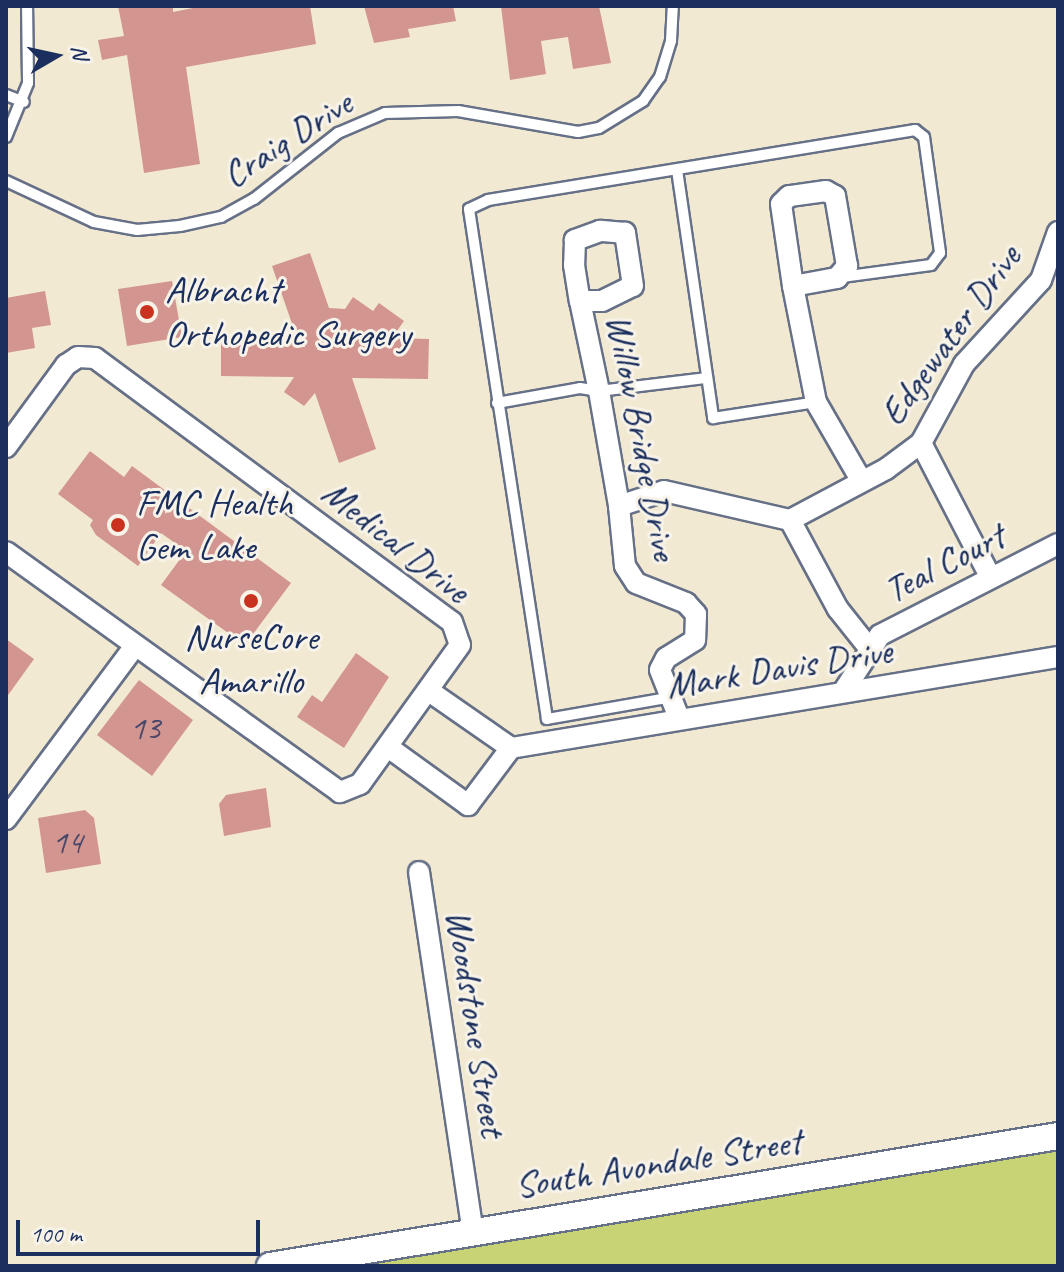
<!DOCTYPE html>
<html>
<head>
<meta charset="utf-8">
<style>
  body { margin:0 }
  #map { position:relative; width:1064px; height:1272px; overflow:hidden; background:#f2e9d2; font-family:Caveat,sans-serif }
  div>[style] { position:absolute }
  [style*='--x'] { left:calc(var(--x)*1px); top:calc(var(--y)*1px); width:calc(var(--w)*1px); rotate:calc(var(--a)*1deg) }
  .green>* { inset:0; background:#c7d375 }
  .building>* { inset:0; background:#d29590 }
  .roads { filter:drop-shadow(2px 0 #667087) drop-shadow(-2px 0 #667087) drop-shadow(0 2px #667087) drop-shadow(0 -2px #667087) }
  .lane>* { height:10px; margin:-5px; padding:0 5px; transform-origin:5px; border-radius:5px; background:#fff }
  .street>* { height:20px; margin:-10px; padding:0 10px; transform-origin:10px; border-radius:10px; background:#fff }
  .secondary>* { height:26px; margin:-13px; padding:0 13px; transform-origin:13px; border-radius:13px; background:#fff }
  .dots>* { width:22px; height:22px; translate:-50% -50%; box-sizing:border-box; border:4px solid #f7f3e8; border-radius:50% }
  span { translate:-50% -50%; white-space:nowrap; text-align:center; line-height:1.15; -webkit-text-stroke:6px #f7f3e8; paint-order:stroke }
  .number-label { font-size:34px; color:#49486a }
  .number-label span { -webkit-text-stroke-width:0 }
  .street-label { font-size:38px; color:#1b2f5e }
  .poi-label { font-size:38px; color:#1b2f5e }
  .left { translate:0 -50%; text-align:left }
  .frame { position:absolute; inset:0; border:8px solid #1b2f5e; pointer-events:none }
  .north { position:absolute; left:16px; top:16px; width:80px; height:80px; -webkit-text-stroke:6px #f7f3e8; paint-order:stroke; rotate:81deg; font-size:22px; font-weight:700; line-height:32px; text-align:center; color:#1b2f5e }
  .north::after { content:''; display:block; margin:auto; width:28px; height:36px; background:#1b2f5e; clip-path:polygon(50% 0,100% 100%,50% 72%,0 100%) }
  .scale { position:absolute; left:16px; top:1220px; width:244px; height:36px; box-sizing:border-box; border:4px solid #1b2f5e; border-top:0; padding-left:10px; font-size:24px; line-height:28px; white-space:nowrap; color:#1b2f5e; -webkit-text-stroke:6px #f7f3e8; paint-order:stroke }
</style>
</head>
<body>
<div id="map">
  <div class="green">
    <div style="clip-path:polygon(1058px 1146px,1058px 1266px,332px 1266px)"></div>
  </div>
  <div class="building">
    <div style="clip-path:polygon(118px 6px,173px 6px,173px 12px,203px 6px,310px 6px,316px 44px,186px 67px,200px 164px,144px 173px,127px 55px,102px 60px,98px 40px,124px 36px)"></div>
    <div style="clip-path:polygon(364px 6px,453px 6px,456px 21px,408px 29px,410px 37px,374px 43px)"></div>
    <div style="clip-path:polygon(501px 6px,599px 6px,611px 63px,573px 69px,568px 37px,541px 41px,546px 74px,510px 80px)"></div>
    <div style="clip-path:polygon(310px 253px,329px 308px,345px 309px,353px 297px,373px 311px,379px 303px,404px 321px,392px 338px,429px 339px,428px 379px,352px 378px,376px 449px,339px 463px,315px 393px,304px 406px,284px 392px,294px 377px,221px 376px,221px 336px,297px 338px,272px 266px)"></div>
    <div style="clip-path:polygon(172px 281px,182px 337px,127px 346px,118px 289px)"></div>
    <div style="clip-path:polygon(45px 291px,51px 325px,32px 328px,35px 348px,6px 353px,6px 298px)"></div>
    <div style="clip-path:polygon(90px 451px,124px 477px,132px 466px,291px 583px,245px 645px,161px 585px,186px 551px,161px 533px,138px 566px,96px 535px,90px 525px,93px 520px,58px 494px)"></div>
    <div style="clip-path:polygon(6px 639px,34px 659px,6px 698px)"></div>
    <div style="clip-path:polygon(356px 653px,389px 677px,344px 748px,297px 717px,312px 695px,322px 702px)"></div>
    <div style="clip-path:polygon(139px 680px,193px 720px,152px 776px,97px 735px)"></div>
    <div style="clip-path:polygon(266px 788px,271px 827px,224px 836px,219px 804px,226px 795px)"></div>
    <div style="clip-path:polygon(85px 810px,94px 818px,101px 864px,46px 873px,38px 818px)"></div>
  </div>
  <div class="roads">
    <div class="lane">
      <div style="--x:6;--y:95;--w:19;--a:21"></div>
      <div style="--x:6;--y:137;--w:58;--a:-67.8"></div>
      <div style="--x:28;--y:83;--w:77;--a:-90.7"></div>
      <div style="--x:677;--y:170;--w:251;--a:81.7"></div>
      <div style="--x:713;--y:418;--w:104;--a:-8.8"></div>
      <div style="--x:6;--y:181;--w:97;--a:25"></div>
      <div style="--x:94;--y:222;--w:44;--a:10.5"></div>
      <div style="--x:137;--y:230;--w:43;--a:-5.3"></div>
      <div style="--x:180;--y:226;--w:42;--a:-12.4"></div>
      <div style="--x:221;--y:217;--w:38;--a:-29"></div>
      <div style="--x:254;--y:199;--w:107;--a:-38.2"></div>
      <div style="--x:338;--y:133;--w:51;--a:-23.1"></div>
      <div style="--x:385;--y:113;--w:73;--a:-1.6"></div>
      <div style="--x:458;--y:111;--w:122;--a:9.9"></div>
      <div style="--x:578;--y:132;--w:21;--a:-11"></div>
      <div style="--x:599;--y:128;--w:52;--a:-31.5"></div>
      <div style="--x:643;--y:101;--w:29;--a:-55"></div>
      <div style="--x:660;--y:77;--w:38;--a:-73"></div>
      <div style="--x:671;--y:41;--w:35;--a:-87"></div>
      <div style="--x:497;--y:403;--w:84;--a:-10.2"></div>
      <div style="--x:580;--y:388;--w:19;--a:9"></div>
      <div style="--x:599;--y:391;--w:109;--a:-6.9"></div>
      <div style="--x:667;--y:698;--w:122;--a:170.1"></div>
      <div style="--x:547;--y:719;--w:516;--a:-98.7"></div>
      <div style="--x:469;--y:209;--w:21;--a:-25"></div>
      <div style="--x:488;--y:200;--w:433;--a:-9.3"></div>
      <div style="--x:915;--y:130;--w:11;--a:38"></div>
      <div style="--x:924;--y:137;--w:117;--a:82.1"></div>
      <div style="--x:940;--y:253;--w:15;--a:127"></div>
      <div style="--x:931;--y:265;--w:90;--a:172.3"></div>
    </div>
    <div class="street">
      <div style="--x:793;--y:286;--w:45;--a:-10.3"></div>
      <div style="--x:837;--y:278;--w:16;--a:-50"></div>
      <div style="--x:847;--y:266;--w:71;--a:-99.7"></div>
      <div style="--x:835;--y:196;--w:10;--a:-151"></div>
      <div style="--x:826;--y:191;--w:37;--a:172"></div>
      <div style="--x:789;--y:196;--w:11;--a:135"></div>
      <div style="--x:781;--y:204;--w:83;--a:81.7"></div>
      <div style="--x:793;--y:286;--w:118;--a:78.8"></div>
      <div style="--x:816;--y:402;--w:90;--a:60"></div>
      <div style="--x:580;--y:301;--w:22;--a:0"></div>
      <div style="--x:602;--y:301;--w:34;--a:-26"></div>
      <div style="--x:633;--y:286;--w:54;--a:-98.6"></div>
      <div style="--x:625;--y:233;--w:25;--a:-175"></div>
      <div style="--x:600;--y:231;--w:27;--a:160"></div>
      <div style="--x:575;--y:240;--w:25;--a:92"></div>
      <div style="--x:574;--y:265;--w:36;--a:81"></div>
      <div style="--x:580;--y:301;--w:92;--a:78.1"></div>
      <div style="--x:599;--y:391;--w:117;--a:80.1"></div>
      <div style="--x:619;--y:506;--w:60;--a:84.3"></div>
      <div style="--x:625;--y:566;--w:20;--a:57"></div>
      <div style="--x:636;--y:583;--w:54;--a:21.8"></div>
      <div style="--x:686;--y:603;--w:15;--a:48"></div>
      <div style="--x:696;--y:614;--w:26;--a:92"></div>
      <div style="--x:695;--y:640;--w:34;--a:148"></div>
      <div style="--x:666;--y:658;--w:13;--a:117"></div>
      <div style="--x:660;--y:670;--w:52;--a:68.4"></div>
      <div style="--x:921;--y:443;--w:150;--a:62.6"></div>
      <div style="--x:6;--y:447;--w:102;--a:-53.8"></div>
      <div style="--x:66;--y:365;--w:14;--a:-34"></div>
      <div style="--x:78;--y:357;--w:17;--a:3"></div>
      <div style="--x:95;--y:358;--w:444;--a:36.5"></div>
      <div style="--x:452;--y:622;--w:24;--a:71"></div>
      <div style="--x:460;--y:645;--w:171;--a:125.7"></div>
      <div style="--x:360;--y:784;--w:22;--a:158"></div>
      <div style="--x:340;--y:792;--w:411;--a:-144.3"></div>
      <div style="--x:619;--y:506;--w:47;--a:-18.4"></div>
      <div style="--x:664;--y:491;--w:129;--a:13"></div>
      <div style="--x:790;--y:520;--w:109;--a:-28"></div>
      <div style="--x:886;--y:469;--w:44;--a:-36.6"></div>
      <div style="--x:921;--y:443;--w:90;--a:-61.4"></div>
      <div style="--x:964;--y:364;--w:114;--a:-47.5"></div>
      <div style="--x:1041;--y:280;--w:51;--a:-70.5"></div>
      <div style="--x:790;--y:520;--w:101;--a:61.7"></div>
      <div style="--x:838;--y:609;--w:50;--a:51.5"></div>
      <div style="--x:429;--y:691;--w:100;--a:34.8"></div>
      <div style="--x:511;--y:748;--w:555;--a:-9.45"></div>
      <div style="--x:843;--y:692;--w:68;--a:-57"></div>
      <div style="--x:880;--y:635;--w:200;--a:-27.1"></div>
      <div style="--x:388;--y:747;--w:99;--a:35.9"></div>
      <div style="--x:468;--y:805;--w:71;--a:-53"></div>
      <div style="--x:6;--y:819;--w:216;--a:-53.3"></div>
      <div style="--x:419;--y:872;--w:364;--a:81.5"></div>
    </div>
    <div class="secondary">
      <div style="--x:270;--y:1266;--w:799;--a:-9.37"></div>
    </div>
  </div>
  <div class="dots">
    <div style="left:147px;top:312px;background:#c8321e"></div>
    <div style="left:118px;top:525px;background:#c8321e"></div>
    <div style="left:251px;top:601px;background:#c8321e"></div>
  </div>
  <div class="number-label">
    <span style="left:145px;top:728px">13</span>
    <span style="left:67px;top:842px">14</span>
  </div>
  <div class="street-label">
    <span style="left:287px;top:139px;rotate:-33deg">Craig Drive</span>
    <span style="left:950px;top:335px;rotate:-54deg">Edgewater Drive</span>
    <span style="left:642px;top:437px;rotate:79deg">Willow Bridge Drive</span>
    <span style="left:396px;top:541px;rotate:38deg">Medical Drive</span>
    <span style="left:944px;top:563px;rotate:-27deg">Teal Court</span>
    <span style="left:779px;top:668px;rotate:-9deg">Mark Davis Drive</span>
    <span style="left:476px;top:1023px;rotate:81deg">Woodstone Street</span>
    <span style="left:658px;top:1163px;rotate:-9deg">South Avondale Street</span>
  </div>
  <div class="poi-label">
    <span class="left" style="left:165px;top:312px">Albracht<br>Orthopedic Surgery</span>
    <span class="left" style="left:136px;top:525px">FMC Health<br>Gem Lake</span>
    <span style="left:251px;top:659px">NurseCore<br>Amarillo</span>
  </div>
  <div class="frame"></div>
  <div class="north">N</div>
  <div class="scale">100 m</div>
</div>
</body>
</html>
